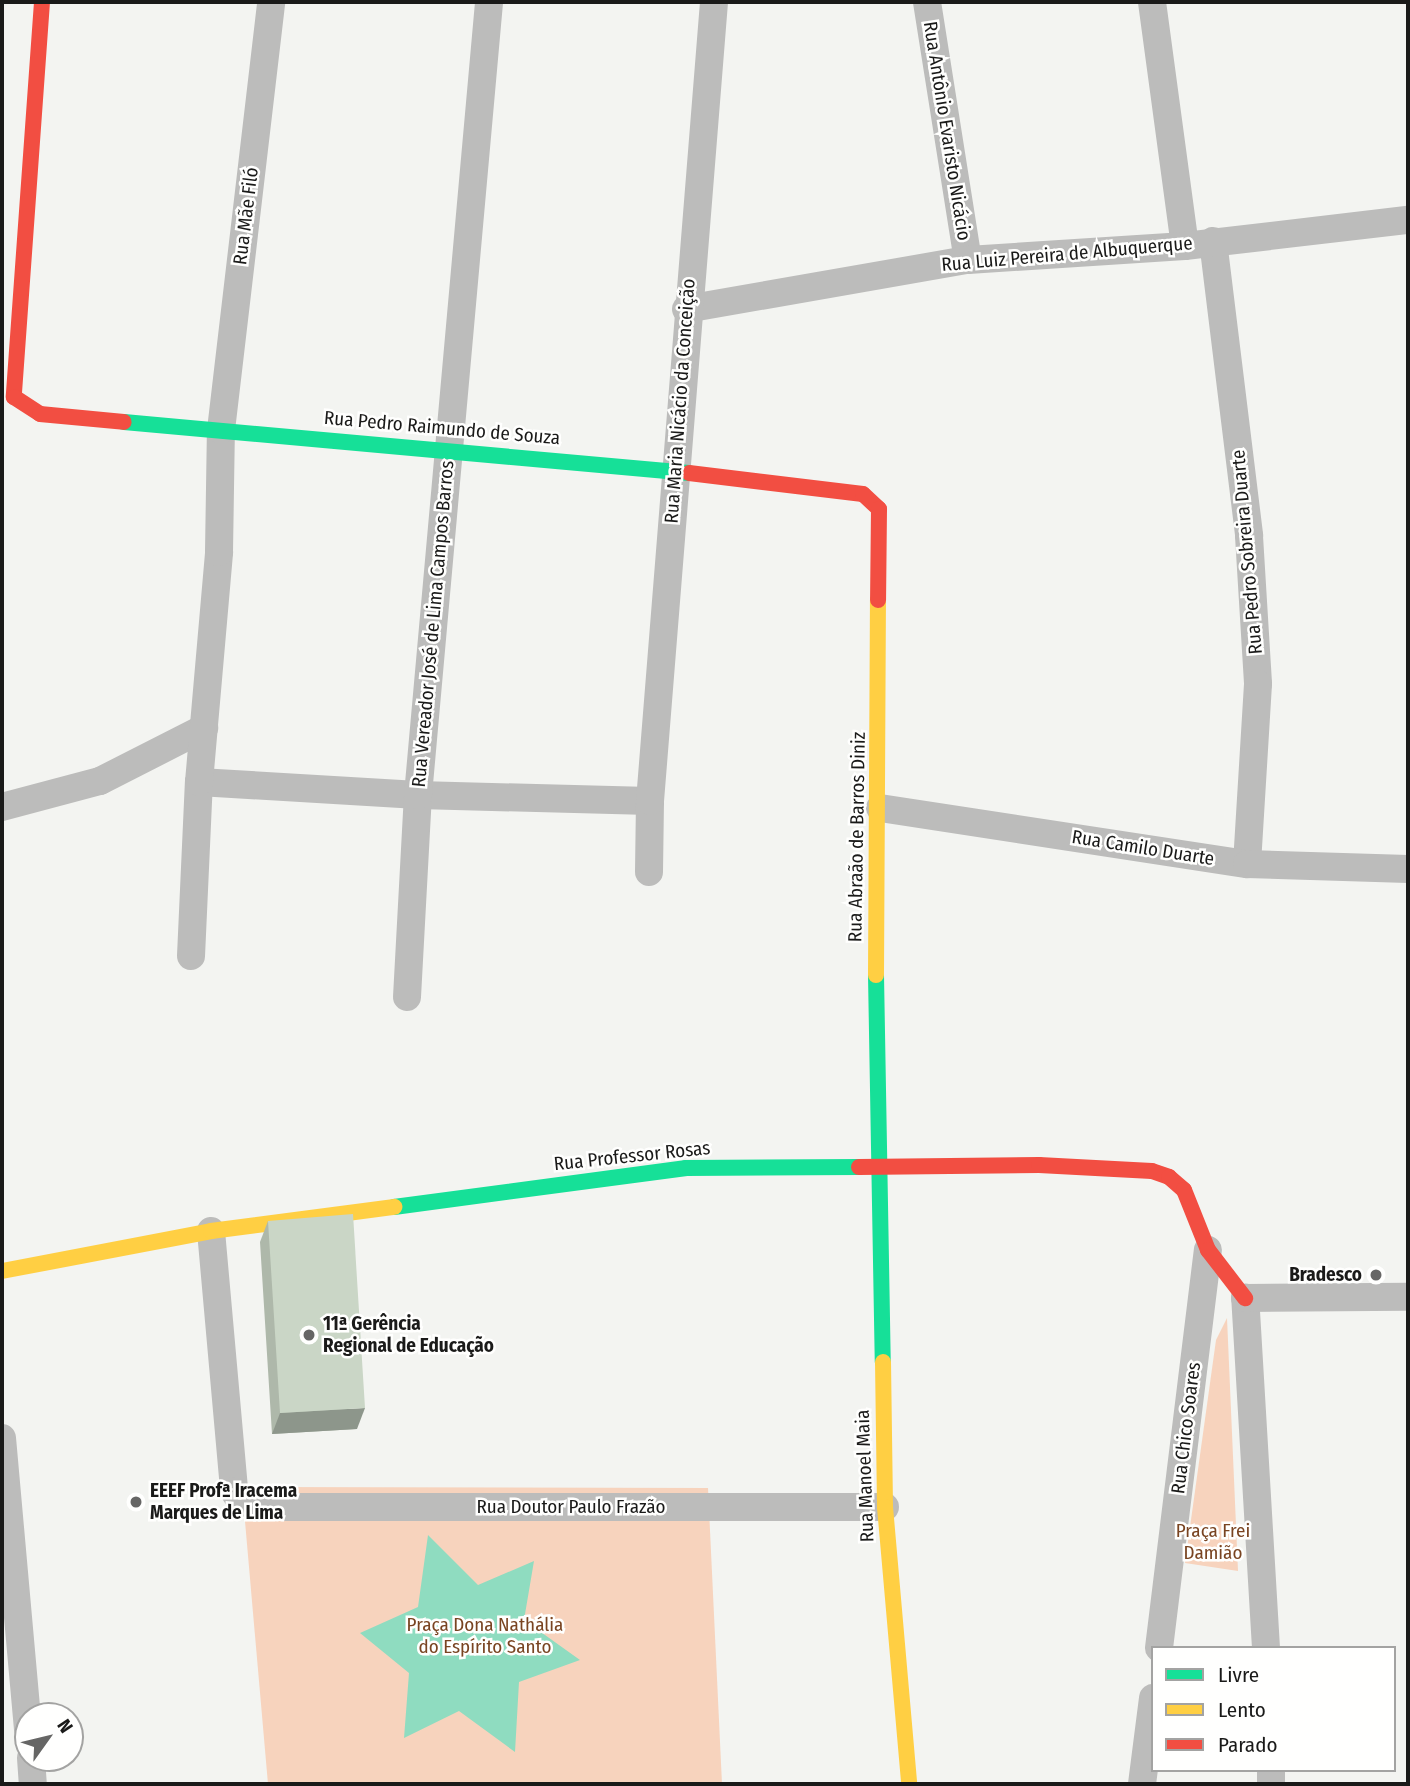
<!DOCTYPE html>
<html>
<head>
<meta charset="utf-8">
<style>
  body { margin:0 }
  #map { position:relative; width:1410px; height:1786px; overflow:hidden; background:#f3f4f1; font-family:"Fira Sans Condensed",sans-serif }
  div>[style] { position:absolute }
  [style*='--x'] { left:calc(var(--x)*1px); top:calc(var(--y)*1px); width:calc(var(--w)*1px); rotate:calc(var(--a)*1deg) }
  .green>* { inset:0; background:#f7d3bd }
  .water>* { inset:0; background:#8fdcc0 }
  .street>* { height:28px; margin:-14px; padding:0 14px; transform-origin:14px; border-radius:14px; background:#bcbcbb }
  .fast>* { height:16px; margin:-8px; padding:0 8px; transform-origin:8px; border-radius:8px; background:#16e098 }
  .slow>* { height:16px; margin:-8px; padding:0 8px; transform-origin:8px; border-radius:8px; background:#ffcf43 }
  .jam>* { height:16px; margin:-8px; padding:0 8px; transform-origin:8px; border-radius:8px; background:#f24e42 }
  .wall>* { inset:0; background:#aeb8aa }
  .shaded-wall>* { inset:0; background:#8d968b }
  .building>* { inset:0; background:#cad6c6 }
  .dots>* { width:19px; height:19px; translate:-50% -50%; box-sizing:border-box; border:4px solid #fffffe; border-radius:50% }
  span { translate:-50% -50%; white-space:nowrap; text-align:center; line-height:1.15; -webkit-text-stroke:5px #fffffe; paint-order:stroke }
  .street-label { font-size:19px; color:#1a1a19 }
  .poi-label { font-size:19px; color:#1a1a19; font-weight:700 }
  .right { translate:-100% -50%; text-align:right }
  .left { translate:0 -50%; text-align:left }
  .park-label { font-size:19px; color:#794421 }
  .frame { position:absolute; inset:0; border:4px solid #1a1a19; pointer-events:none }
  .legend { position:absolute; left:1151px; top:1646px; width:245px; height:126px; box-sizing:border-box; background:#fffffe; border:2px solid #a3a3a2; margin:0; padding:9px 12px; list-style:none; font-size:21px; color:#1a1a19 }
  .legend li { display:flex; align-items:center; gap:14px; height:35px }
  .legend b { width:35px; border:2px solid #a3a3a2 }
  .north { position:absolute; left:14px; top:1702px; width:70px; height:70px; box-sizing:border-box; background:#fffffe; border:2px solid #a3a3a2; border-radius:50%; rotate:56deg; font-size:19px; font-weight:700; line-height:28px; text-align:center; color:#1a1a19 }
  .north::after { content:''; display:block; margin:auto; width:24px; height:32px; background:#666665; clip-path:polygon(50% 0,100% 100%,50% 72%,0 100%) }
</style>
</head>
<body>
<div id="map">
  <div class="green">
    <div style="clip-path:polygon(1227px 1318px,1238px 1571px,1185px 1563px,1216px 1340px)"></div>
    <div style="clip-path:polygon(242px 1487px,708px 1488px,722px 1784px,268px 1784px)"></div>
  </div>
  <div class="water">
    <div style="clip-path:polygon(428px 1535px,478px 1585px,534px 1561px,524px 1620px,580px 1660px,519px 1682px,515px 1752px,459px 1711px,404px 1738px,409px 1673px,360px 1633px,418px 1607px)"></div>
  </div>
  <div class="street">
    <div style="--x:927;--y:2;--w:261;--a:81"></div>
    <div style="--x:1152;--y:2;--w:246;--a:82.3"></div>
    <div style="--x:1213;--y:241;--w:297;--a:83"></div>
    <div style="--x:1249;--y:536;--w:148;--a:86.5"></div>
    <div style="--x:1258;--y:684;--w:180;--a:93.5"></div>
    <div style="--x:686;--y:309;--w:286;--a:-9.9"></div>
    <div style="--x:968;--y:260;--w:217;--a:-3.7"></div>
    <div style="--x:1185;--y:246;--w:225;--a:-6.7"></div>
    <div style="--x:199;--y:782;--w:219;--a:3.4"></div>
    <div style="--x:418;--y:795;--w:232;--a:1.5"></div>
    <div style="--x:2;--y:807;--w:101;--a:-14.9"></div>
    <div style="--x:100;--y:781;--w:117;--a:-27"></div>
    <div style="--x:880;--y:808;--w:371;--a:8.7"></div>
    <div style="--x:1247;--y:864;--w:161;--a:1.8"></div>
    <div style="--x:649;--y:872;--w:71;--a:-89.2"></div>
    <div style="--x:650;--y:801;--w:802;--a:-85.42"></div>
    <div style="--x:191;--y:956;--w:174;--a:-87.4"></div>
    <div style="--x:199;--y:782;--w:231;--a:-85"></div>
    <div style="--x:219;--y:552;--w:122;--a:-89.1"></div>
    <div style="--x:221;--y:430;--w:431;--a:-83.3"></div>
    <div style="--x:407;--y:997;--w:202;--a:-86.9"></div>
    <div style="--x:418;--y:795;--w:796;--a:-84.88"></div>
    <div style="--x:211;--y:1231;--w:261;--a:84.9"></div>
    <div style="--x:234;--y:1491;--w:9;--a:58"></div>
    <div style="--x:239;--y:1499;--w:20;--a:24"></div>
    <div style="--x:257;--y:1507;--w:628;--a:0"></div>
    <div style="--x:2;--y:1438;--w:292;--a:84.9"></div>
    <div style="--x:1159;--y:1648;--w:401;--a:-83"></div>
    <div style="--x:1266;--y:1648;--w:351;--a:-93.4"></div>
    <div style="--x:1245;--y:1298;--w:163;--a:-0.4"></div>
    <div style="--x:31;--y:1758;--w:26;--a:86"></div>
    <div style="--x:1271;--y:1770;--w:14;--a:90"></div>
    <div style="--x:1142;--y:1784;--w:87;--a:-82.7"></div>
  </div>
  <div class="fast">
    <div style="--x:124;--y:422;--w:567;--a:5.16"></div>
    <div style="--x:876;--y:975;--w:387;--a:89"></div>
    <div style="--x:394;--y:1207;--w:295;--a:-7.6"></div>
    <div style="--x:686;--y:1168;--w:173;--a:-0.3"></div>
  </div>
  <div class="slow">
    <div style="--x:876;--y:975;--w:375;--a:-89.7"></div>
    <div style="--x:2;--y:1271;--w:213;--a:-10.8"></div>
    <div style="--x:211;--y:1231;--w:185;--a:-7.5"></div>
    <div style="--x:883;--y:1362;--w:145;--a:89.2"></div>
    <div style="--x:885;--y:1507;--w:278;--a:85"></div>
  </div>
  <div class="jam">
    <div style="--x:42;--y:2;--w:396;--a:94.1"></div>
    <div style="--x:14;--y:397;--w:31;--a:33"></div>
    <div style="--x:40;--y:414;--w:84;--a:5.4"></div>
    <div style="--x:689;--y:473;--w:175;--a:6.9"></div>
    <div style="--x:863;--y:494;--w:22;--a:43"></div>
    <div style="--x:879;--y:509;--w:91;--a:90.6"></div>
    <div style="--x:859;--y:1167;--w:180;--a:-0.6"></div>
    <div style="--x:1039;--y:1165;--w:113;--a:3"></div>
    <div style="--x:1152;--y:1171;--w:18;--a:19"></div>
    <div style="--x:1169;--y:1177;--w:20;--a:41"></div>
    <div style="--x:1184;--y:1190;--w:65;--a:68.2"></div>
    <div style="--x:1208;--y:1250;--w:61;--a:52.4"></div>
  </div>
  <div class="wall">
    <div style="clip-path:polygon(268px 1221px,357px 1429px,272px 1434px,260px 1242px)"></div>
  </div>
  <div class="shaded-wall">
    <div style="clip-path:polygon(365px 1408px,357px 1429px,272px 1434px,280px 1413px)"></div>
  </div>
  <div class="building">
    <div style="clip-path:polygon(353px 1214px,365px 1408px,280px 1413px,268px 1221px)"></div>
  </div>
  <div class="dots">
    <div style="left:1376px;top:1275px;background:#666665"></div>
    <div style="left:309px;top:1335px;background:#666665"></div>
    <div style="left:136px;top:1502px;background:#666665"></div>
  </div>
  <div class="street-label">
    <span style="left:947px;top:131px;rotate:81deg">Rua Antônio Evaristo Nicácio</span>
    <span style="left:246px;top:216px;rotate:-83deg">Rua Mãe Filó</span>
    <span style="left:1067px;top:254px;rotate:-5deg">Rua Luiz Pereira de Albuquerque</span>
    <span style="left:680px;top:401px;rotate:-86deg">Rua Maria Nicácio da Conceição</span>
    <span style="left:442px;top:428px;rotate:5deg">Rua Pedro Raimundo de Souza</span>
    <span style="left:1247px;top:552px;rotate:-95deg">Rua Pedro Sobreira Duarte</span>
    <span style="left:433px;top:624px;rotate:-85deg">Rua Vereador José de Lima Campos Barros</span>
    <span style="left:857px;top:837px;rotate:-89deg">Rua Abraão de Barros Diniz</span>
    <span style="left:1143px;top:848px;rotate:9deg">Rua Camilo Duarte</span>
    <span style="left:632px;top:1156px;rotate:-6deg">Rua Professor Rosas</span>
    <span style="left:1186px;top:1428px;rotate:-83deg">Rua Chico Soares</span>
    <span style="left:865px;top:1476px;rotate:-92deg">Rua Manoel Maia</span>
    <span style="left:571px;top:1507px">Rua Doutor Paulo Frazão</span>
  </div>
  <div class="poi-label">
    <span class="right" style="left:1362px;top:1275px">Bradesco</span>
    <span class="left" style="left:323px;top:1335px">11ª Gerência<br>Regional de Educação</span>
    <span class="left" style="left:150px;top:1502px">EEEF Profª Iracema<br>Marques de Lima</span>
  </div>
  <div class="park-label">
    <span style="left:1213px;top:1542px">Praça Frei<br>Damião</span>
    <span style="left:485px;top:1636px">Praça Dona Nathália<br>do Espírito Santo</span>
  </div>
  <div class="frame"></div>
  <ul class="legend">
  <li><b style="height:9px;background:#16e098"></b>Livre</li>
  <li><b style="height:9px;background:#ffcf43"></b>Lento</li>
  <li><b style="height:9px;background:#f24e42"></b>Parado</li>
  </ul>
  <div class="north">N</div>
</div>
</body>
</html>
